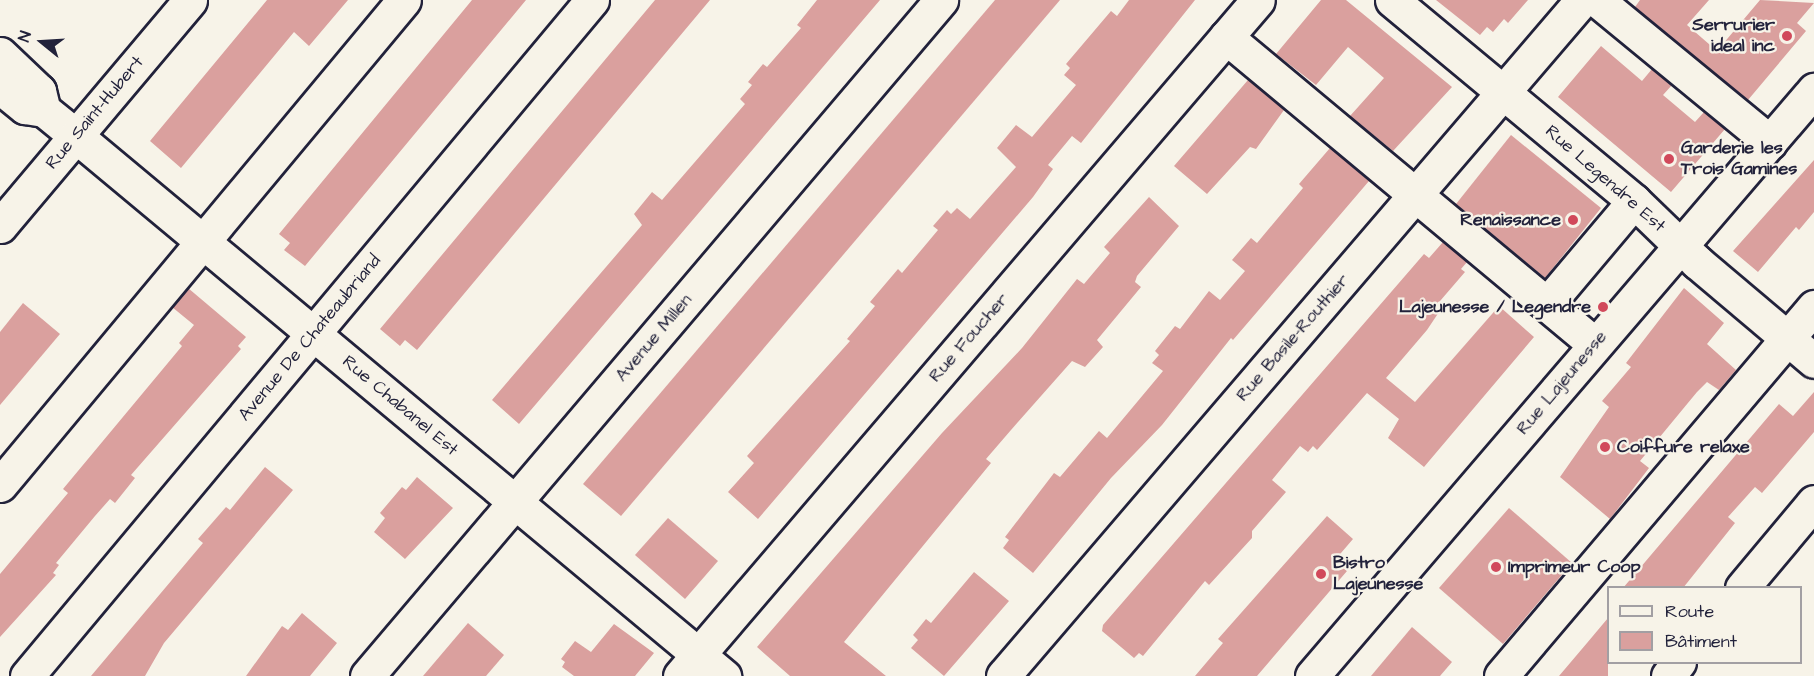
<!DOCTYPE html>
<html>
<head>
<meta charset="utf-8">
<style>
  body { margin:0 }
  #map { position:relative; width:1814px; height:676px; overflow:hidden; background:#f7f3e8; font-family:"Architects Daughter",sans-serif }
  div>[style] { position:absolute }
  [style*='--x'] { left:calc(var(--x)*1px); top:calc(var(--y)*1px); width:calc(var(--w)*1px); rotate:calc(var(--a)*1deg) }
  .building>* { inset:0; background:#daa09e }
  .roads { filter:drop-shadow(2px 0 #22223b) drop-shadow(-2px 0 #22223b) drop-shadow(0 2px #22223b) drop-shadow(0 -2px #22223b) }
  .minor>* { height:33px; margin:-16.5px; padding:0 16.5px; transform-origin:16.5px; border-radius:16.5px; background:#f7f3e8 }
  .major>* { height:33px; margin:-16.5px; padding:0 16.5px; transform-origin:16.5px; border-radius:16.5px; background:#f7f3e8 }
  .dots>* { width:16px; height:16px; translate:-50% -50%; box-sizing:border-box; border:3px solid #f7f3e8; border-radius:50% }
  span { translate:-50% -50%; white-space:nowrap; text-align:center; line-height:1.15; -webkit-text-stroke:4.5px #f7f3e8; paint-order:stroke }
  .poi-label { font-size:18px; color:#22223b; font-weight:700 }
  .right { translate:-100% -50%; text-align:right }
  .left { translate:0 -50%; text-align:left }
  .street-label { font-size:18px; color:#22223b }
  .legend { position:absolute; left:1607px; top:586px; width:195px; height:78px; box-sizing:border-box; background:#f7f3e8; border:2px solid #a29fa3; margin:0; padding:8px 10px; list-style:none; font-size:18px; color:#22223b }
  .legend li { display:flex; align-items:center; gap:12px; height:30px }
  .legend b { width:30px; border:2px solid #a29fa3 }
  .north { position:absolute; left:12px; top:12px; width:60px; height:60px; -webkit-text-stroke:4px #f7f3e8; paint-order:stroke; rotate:288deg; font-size:16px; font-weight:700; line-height:24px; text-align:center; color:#22223b }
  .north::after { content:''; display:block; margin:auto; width:21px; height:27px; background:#22223b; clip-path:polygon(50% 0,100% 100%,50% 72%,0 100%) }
</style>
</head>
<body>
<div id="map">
  <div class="building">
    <div style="clip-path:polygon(267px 0,348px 0,309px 46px,294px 32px,181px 168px,150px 141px)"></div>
    <div style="clip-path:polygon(472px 0,526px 0,305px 266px,284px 250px,290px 243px,279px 234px)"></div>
    <div style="clip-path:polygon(655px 0,710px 0,417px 350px,405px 340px,400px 346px,380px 329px)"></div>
    <div style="clip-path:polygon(817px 0,880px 0,519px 424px,492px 400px,642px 225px,634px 214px,652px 192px,662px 200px,745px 104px,740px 99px,752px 85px,748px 82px,763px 64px,767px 67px,801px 28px,797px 25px)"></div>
    <div style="clip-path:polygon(995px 0,1060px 0,621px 516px,583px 484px)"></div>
    <div style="clip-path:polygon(1129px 0,1195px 0,1081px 143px,1072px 136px,1048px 165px,1053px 169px,1033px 197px,758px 519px,728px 492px,754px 463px,747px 456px,850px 341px,847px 339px,875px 306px,870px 302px,898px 269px,902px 273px,938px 230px,933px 226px,947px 210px,951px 214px,957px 208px,970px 219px,1016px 167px,997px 148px,1016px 125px,1032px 137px,1076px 85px,1064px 75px,1070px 68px,1066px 64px,1111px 11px,1117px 16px)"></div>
    <div style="clip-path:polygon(1321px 0,1346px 0,1452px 87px,1393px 151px,1350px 116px,1384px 78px,1348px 47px,1316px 85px,1276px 54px)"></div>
    <div style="clip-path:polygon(1436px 0,1528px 0,1508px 23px,1504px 19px,1493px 32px,1487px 27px,1480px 35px)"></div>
    <div style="clip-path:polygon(1640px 0,1709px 0,1687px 25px,1717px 51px,1760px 0,1814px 3px,1797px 23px,1806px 31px,1748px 100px,1635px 7px)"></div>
    <div style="clip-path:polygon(1601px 46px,1642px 81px,1652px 69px,1672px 85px,1663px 95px,1695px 122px,1704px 112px,1725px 129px,1671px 192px,1558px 97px)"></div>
    <div style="clip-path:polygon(1248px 80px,1284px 110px,1256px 149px,1250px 147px,1207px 194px,1174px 166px)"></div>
    <div style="clip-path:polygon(1511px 135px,1601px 208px,1545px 278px,1456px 204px)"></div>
    <div style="clip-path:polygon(1330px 148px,1369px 181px,1233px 340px,1231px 338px,1162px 425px,1111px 478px,1033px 573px,1003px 548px,1009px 540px,1005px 537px,1054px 473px,1060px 477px,1099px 431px,1107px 438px,1163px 371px,1152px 363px,1159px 355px,1155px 351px,1175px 326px,1180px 329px,1209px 291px,1220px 300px,1245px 271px,1232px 260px,1251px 238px,1257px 243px,1303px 188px,1299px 184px)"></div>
    <div style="clip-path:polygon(1814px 160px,1814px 212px,1799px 230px,1796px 227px,1758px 272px,1733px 251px)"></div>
    <div style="clip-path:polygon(1149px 197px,1179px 226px,1137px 276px,1135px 282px,1141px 287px,1097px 340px,1103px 347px,1085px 367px,1072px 361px,1011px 430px,986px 459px,991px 463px,844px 642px,886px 676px,790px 676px,757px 647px,942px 433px,1022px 348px,1077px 279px,1084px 284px,1110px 253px,1104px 247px)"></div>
    <div style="clip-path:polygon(1443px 242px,1467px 262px,1461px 269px,1465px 272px,1434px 308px,1439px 312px,1427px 330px,1386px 378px,1415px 402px,1499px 306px,1534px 337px,1424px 467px,1388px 438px,1399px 419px,1367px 393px,1317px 450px,1313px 446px,1308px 452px,1300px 446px,1272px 480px,1286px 492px,1252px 531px,1252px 538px,1209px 585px,1205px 581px,1143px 656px,1139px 653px,1134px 658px,1102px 631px,1103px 625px,1424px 254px,1429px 258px)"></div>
    <div style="clip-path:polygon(188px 288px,246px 337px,238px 346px,241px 349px,131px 475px,135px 478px,115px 503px,110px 499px,95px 516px,56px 563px,59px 565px,53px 573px,56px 575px,0 637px,0 574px,68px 493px,63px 489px,182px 346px,179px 343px,194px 325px,172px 307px)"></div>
    <div style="clip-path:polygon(1684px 288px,1724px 323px,1707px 344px,1736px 370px,1719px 390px,1707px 382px,1697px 392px,1640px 461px,1649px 468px,1610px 519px,1560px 477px,1609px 407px,1602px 401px,1631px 367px,1626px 363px)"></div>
    <div style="clip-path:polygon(23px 303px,60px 334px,0 405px,0 332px)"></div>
    <div style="clip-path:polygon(1814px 392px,1814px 432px,1762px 493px,1755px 487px,1728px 517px,1735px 523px,1683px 588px,1623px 588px,1779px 404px,1793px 416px)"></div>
    <div style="clip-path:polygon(265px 467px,293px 490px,164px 643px,145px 676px,91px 676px,203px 543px,198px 539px,226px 507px,230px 510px)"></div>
    <div style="clip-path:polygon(417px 477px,453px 508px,405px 559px,374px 532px,385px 518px,380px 513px,402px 487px,406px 490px)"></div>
    <div style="clip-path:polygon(1509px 508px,1572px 563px,1503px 644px,1439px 588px)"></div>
    <div style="clip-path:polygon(1327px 516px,1353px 539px,1335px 560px,1347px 571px,1257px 676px,1195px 676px,1223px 643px,1218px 639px)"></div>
    <div style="clip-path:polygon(668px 518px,718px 561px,685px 599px,635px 555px)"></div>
    <div style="clip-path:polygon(974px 572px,1009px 601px,944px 676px,911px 648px,918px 640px,913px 635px,926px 619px,931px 623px)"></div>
    <div style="clip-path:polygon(302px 613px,337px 643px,310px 676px,246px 676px,282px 626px,288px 630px)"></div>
    <div style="clip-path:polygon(1608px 618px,1608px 676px,1559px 676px,1587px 643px)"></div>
    <div style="clip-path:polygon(468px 623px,504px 655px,486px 676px,423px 676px)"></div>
    <div style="clip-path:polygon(614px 624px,654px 653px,635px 676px,574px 676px,562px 667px,565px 662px,561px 659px,575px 641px,591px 652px)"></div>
    <div style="clip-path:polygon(1412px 627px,1452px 662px,1440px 676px,1371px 676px)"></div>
  </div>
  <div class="roads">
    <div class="minor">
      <div style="--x:1392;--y:0;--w:315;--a:39.7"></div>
      <div style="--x:1634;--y:201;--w:88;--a:44.1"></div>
      <div style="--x:1697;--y:262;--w:153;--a:40.2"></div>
      <div style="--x:1597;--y:0;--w:224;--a:39.4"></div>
      <div style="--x:1226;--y:37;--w:480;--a:39.8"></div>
      <div style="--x:0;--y:54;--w:54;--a:43.5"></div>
      <div style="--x:39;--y:91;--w:12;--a:76"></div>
      <div style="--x:0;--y:87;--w:32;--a:39"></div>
      <div style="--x:25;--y:107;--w:19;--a:9"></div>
      <div style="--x:44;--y:110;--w:41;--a:39.1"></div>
      <div style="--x:76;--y:136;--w:844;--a:39.81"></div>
      <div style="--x:1548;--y:303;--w:133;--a:-49.9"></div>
      <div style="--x:0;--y:485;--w:631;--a:-50.21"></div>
      <div style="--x:27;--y:676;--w:881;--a:-50.11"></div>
      <div style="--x:367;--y:676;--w:887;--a:-49.66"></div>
      <div style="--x:680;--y:676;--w:889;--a:-49.47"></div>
      <div style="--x:1003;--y:676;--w:890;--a:-49.42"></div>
      <div style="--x:1501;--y:676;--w:484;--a:-49.7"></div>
    </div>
    <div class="major">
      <div style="--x:0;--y:226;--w:295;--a:-49.9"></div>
      <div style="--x:1742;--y:588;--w:112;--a:-50.1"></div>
      <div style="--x:1312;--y:676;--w:772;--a:-49.41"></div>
      <div style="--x:1668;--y:676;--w:18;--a:-52"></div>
    </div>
  </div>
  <div class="dots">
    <div style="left:1787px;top:36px;background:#d1495b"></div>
    <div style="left:1669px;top:159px;background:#d1495b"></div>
    <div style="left:1573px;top:220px;background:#d1495b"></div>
    <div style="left:1603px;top:307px;background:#d1495b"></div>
    <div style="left:1605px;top:447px;background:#d1495b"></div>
    <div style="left:1496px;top:567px;background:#d1495b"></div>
    <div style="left:1321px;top:574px;background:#d1495b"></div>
  </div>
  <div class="poi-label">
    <span class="right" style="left:1775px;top:36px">Serrurier<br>ideal inc</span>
    <span class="left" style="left:1681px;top:159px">Garderie les<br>Trois Gamines</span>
    <span class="right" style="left:1561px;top:220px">Renaissance</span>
    <span class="right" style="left:1591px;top:307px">Lajeunesse / Legendre</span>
    <span class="left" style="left:1617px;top:447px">Coiffure relaxe</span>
    <span class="left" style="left:1333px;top:574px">Bistro<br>Lajeunesse</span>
    <span class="left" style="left:1508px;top:567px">Imprimeur Coop</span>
  </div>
  <div class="street-label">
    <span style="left:95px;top:113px;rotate:-50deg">Rue Saint-Hubert</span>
    <span style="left:1605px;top:179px;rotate:41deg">Rue Legendre Est</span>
    <span style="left:310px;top:338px;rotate:-50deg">Avenue De Chateaubriand</span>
    <span style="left:654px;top:338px;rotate:-50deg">Avenue Millen</span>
    <span style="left:969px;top:338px;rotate:-49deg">Rue Foucher</span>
    <span style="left:1293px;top:338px;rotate:-49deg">Rue Basile-Routhier</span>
    <span style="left:1562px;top:383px;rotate:-50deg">Rue Lajeunesse</span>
    <span style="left:400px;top:406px;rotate:40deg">Rue Chabanel Est</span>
  </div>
  <ul class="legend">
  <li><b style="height:8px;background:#f7f3e8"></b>Route</li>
  <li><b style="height:16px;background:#daa09e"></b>Bâtiment</li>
  </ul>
  <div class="north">N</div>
</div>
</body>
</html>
